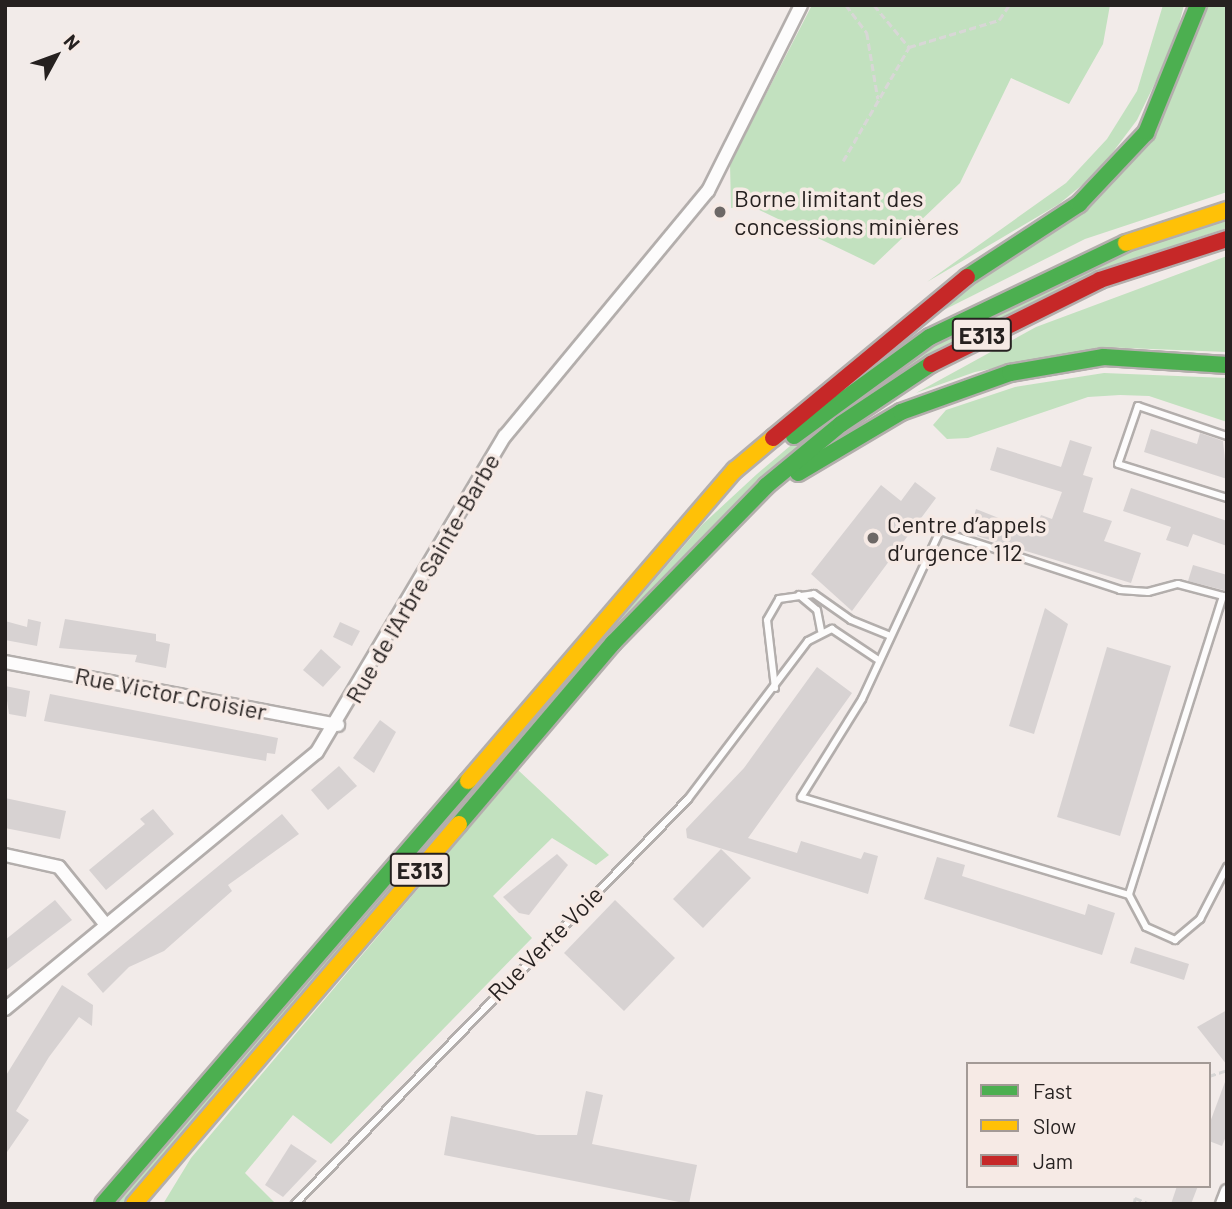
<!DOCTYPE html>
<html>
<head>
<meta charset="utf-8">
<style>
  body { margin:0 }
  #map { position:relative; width:1232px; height:1209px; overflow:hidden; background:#f2ebe9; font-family:Barlow,sans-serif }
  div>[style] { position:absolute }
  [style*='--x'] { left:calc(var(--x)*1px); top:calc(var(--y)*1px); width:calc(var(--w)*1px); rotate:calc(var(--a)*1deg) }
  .green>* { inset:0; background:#c2e1bf }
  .building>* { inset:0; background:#d7d2d2 }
  .path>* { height:2.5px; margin-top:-1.25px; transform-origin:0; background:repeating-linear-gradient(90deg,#d8d7d6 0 7px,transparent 0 10.5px) }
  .roads { filter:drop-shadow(2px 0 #b3aeac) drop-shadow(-2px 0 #b3aeac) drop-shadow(0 2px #b3aeac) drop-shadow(0 -2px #b3aeac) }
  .lane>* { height:6px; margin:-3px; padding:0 3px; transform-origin:3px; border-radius:3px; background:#fdfcfc }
  .street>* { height:12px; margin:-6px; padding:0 6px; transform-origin:6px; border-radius:6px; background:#fdfcfc }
  .fast>* { height:16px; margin:-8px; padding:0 8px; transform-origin:8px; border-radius:8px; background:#4caf50 }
  .slow>* { height:16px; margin:-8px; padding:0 8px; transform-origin:8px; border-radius:8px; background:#ffc107 }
  .jam>* { height:16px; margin:-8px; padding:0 8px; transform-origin:8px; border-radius:8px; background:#c62828 }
  .dots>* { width:19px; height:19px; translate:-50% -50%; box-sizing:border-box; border:4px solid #f6eae5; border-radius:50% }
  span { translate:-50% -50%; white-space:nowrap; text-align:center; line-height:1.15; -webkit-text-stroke:7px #f6eae5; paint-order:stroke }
  .shield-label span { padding:2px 5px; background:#f6eae5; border:2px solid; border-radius:5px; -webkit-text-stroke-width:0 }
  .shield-label { font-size:23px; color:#262120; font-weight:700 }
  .poi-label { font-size:24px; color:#262120 }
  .left { translate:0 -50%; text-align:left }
  .street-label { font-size:24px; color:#262120 }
  .frame { position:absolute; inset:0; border:7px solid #262120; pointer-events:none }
  .legend { position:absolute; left:966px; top:1062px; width:245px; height:126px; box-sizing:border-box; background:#f6eae5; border:2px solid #a39a96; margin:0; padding:9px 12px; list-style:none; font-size:21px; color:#262120 }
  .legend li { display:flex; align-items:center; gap:14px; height:35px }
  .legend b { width:35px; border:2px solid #a39a96 }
  .north { position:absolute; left:21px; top:21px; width:70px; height:70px; -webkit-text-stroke:5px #f6eae5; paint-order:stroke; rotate:49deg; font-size:19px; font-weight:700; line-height:28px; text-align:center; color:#262120 }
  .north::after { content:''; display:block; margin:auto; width:24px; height:32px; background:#262120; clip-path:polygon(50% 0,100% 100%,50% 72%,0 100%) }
</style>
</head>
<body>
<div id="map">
  <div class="green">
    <div style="clip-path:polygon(812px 5px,1110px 5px,1103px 44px,1069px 104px,1011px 78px,960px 183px,874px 265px,749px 205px,731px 208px,730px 164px)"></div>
    <div style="clip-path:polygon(1163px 5px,1184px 5px,1174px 44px,1137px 120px,1098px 172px,1059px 204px,927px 282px,1066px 183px,1107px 139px,1137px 91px)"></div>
    <div style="clip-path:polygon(1203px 5px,1227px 5px,1227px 192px,1085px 239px,926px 319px,1103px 194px)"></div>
    <div style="clip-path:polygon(1227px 218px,1227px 228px,1097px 271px,939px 348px,763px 480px,125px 1204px,114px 1204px,703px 524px,757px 474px,816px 424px,935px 342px,1093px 263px)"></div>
    <div style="clip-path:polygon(1227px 256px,1227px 352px,1101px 347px,975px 372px,916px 393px,1036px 327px)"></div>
    <div style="clip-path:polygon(1104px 373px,1227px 378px,1227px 422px,1149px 396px,1120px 395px,1088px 397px,968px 438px,947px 439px,933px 425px,946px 410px,1015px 387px)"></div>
    <div style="clip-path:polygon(518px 770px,609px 855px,596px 865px,552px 838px,493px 896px,532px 938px,331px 1144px,293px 1115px,245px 1173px,276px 1204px,163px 1204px,191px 1158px)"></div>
  </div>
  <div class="building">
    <div style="clip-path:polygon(1151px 429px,1197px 444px,1200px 433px,1223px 441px,1227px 479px,1144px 452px)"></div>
    <div style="clip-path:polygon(1070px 440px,1092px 447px,1083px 475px,1093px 478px,1083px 512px,1112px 521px,1104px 541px,1141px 553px,1131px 583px,977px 536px,981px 526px,972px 523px,976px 509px,1034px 532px,1041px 515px,1052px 519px,1062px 492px,990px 470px,997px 447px,1061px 467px)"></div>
    <div style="clip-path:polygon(915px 482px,936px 498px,852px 611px,811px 574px,881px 485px,901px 501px)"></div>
    <div style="clip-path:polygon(1131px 488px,1227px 521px,1227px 546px,1193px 534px,1188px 547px,1166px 540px,1171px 527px,1123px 511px)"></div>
    <div style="clip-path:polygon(1193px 565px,1227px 575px,1227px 591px,1188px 581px)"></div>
    <div style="clip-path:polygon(1045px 608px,1068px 624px,1034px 734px,1009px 726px)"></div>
    <div style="clip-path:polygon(28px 619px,41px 622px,37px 646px,5px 640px,5px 621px,27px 627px)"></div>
    <div style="clip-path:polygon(65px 619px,156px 634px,156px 641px,170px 644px,166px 668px,135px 662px,137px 655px,59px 648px)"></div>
    <div style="clip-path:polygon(340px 622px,360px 631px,352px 646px,333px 637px)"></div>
    <div style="clip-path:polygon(1107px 647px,1171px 666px,1120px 836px,1057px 817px)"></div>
    <div style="clip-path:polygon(321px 649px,341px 667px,323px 687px,303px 670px)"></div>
    <div style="clip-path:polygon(817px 667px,852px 693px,748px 838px,797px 853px,801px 841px,861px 859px,864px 852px,878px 856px,868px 894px,687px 838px,686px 829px,744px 768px)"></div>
    <div style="clip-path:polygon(5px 686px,30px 691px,26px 717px,9px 714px)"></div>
    <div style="clip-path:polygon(50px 694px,278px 738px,275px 754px,267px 753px,266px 761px,44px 721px)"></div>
    <div style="clip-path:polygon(380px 720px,396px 732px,374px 773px,353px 758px)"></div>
    <div style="clip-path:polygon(339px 766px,357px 786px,328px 810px,311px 790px)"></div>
    <div style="clip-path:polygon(5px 798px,66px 811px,60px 839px,5px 828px)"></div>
    <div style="clip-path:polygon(153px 809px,174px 834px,106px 890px,89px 870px,145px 824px,140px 819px)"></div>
    <div style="clip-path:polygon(282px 814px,299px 834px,228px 885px,232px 891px,164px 951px,129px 967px,103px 993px,87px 974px)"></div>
    <div style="clip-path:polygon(721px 849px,751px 878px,703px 928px,673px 899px)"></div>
    <div style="clip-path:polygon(557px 854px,568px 865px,529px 915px,519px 913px,503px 897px)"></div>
    <div style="clip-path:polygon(937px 857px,965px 865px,962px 876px,1085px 915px,1088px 904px,1115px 913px,1102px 955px,924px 899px)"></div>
    <div style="clip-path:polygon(55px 900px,72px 920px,5px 971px,5px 940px)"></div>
    <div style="clip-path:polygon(615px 900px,675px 958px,624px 1011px,564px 953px)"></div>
    <div style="clip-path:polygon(1135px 947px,1189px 964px,1184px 980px,1130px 963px)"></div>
    <div style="clip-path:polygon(62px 985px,93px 1005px,92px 1026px,79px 1017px,49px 1057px,16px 1111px,29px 1120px,5px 1155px,5px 1077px)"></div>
    <div style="clip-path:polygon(1227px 1010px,1227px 1065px,1197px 1027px)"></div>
    <div style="clip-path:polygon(1225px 1082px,1227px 1134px,1222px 1146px,1209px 1141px,1209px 1125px)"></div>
    <div style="clip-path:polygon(586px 1091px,603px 1095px,592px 1144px,697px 1165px,689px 1204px,444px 1155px,451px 1116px,537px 1135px,577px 1135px)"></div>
    <div style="clip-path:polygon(291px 1144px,317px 1161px,283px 1197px,265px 1185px)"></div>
    <div style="clip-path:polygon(1177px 1186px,1198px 1186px,1191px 1204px,1171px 1204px)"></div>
  </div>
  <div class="path">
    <div style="--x:846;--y:5;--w:35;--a:53"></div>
    <div style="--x:867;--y:33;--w:67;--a:80.5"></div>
    <div style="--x:874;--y:5;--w:55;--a:50.2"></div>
    <div style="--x:909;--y:47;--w:94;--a:-16.7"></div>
    <div style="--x:999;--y:20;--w:18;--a:-56"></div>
    <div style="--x:843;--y:161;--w:132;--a:-59.9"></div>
    <div style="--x:1209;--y:1076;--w:19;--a:-18"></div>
    <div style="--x:1134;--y:1204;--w:6;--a:-81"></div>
    <div style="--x:1135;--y:1198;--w:16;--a:22"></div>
  </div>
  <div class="roads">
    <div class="lane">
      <div style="--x:1227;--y:436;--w:94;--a:-161.4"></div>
      <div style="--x:1138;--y:406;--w:61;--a:109"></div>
      <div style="--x:1118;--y:464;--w:114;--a:17.3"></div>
      <div style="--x:799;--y:595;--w:23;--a:40"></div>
      <div style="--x:817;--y:610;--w:21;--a:79"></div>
      <div style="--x:1223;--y:596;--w:313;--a:107.5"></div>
      <div style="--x:1129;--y:895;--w:342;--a:-163.4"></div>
      <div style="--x:801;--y:797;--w:115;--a:-58.1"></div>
      <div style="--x:862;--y:699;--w:185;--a:-65.1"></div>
      <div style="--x:940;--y:531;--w:189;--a:18.1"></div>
      <div style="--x:1120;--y:590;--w:28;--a:4"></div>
      <div style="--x:1148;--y:592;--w:31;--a:-15"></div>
      <div style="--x:1178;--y:584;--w:51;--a:14.9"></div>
      <div style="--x:775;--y:688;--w:68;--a:-96.7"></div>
      <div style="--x:767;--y:620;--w:24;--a:-60"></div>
      <div style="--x:779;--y:599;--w:35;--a:-8"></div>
      <div style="--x:814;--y:594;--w:45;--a:35.1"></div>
      <div style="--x:851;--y:620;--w:40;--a:22"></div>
      <div style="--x:1129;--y:895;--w:36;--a:62"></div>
      <div style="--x:1146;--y:927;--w:32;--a:24"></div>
      <div style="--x:1175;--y:940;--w:33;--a:-40"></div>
      <div style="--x:1200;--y:919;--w:59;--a:-62.6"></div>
      <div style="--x:295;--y:1204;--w:564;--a:-45.86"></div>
      <div style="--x:688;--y:799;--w:198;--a:-52.8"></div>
      <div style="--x:808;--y:641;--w:27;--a:-27"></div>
      <div style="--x:832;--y:629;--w:54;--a:33.7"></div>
    </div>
    <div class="street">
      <div style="--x:5;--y:662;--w:339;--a:10.7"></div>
      <div style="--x:5;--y:855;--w:55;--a:12.5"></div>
      <div style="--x:59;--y:867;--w:75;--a:51"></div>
      <div style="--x:5;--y:1009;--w:404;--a:-39.5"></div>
      <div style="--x:317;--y:752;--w:368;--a:-59.3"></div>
      <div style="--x:505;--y:436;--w:318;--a:-50.4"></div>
      <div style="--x:708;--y:191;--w:208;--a:-63.4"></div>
      <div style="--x:1222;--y:1204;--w:14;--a:-69"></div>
    </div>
    <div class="fast">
      <div style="--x:967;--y:277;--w:134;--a:-33.1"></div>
      <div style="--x:1079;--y:204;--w:98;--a:-46.7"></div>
      <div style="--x:1146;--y:133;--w:138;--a:-67.9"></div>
      <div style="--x:794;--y:436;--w:168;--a:-36.1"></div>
      <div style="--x:930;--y:337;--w:217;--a:-25.6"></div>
      <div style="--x:798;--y:473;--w:120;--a:-30.6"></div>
      <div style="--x:901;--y:412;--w:116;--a:-19.7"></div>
      <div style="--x:1010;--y:373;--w:95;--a:-9.7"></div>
      <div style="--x:1104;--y:357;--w:123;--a:3.7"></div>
      <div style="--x:459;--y:824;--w:238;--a:-49.6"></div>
      <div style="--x:613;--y:643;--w:219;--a:-45.7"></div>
      <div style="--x:766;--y:486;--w:97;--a:-39.6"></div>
      <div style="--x:841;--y:424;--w:108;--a:-33.7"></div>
      <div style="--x:103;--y:1204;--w:559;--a:-49.21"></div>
    </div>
    <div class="slow">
      <div style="--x:1126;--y:243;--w:106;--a:-18.1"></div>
      <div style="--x:468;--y:781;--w:410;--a:-49.4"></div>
      <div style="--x:735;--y:470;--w:50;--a:-40.1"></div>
      <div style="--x:134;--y:1204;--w:500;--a:-49.46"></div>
    </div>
    <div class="jam">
      <div style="--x:931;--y:364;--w:189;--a:-26.4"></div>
      <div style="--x:1100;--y:280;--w:133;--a:-17.9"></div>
      <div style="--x:773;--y:438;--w:252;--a:-39.7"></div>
    </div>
  </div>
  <div class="dots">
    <div style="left:720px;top:212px;background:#6d6866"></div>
    <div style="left:873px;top:538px;background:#6d6866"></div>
  </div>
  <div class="shield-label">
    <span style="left:982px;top:335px">E313</span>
    <span style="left:420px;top:870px">E313</span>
  </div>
  <div class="poi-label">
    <span class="left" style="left:734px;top:212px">Borne limitant des<br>concessions minières</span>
    <span class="left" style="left:887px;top:538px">Centre d’appels<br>d’urgence 112</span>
  </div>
  <div class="street-label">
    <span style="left:422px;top:578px;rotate:-60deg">Rue de l'Arbre Sainte-Barbe</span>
    <span style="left:171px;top:693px;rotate:11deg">Rue Victor Croisier</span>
    <span style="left:545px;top:943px;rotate:-45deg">Rue Verte Voie</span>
  </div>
  <div class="frame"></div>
  <ul class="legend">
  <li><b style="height:9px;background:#4caf50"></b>Fast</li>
  <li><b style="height:9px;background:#ffc107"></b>Slow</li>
  <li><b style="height:9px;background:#c62828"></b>Jam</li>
  </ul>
  <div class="north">N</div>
</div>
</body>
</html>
